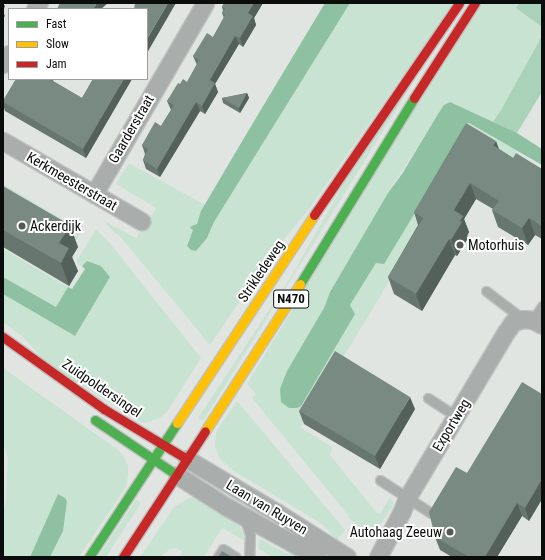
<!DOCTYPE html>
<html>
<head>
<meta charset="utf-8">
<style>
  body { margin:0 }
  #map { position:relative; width:545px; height:560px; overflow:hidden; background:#e0e5e2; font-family:"Roboto Condensed",sans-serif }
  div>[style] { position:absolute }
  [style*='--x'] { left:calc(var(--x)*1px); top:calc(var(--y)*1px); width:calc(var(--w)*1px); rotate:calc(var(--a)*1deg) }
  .green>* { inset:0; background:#c8e3d2 }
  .forest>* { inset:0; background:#a9d2b9 }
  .water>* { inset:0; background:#8ec1a2 }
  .roads { filter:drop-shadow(1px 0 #bfc2c0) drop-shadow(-1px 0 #bfc2c0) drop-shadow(0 1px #bfc2c0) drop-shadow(0 -1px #bfc2c0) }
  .lane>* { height:9px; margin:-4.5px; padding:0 4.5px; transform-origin:4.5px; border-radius:4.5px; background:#a9adab }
  .street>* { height:17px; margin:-8.5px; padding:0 8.5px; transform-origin:8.5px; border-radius:8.5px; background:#a9adab }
  .fast>* { height:9px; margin:-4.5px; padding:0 4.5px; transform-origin:4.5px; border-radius:4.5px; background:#4caf50 }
  .slow>* { height:9px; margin:-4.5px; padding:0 4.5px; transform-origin:4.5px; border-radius:4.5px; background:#ffc107 }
  .jam>* { height:9px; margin:-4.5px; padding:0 4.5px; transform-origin:4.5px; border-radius:4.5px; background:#c62828 }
  .wall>* { inset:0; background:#67776f }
  .shaded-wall>* { inset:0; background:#54615a }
  .building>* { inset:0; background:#788a81 }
  .dots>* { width:11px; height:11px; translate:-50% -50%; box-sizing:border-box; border:2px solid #fff; border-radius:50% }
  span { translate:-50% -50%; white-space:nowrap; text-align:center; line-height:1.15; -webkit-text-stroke:4px #fff; paint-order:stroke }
  .shield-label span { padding:1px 3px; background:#fff; border:1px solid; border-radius:3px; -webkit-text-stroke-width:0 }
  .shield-label { font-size:13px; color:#0a0d0b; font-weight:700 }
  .street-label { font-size:14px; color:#0a0d0b }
  .poi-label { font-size:14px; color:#0a0d0b }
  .left { translate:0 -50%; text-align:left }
  .right { translate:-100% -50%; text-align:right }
  .frame { position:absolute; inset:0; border:4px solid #0a0d0b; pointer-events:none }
  .legend { position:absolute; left:8px; top:8px; width:140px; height:72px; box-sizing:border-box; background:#fff; border:1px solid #9d9e9d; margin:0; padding:5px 7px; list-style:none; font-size:12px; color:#0a0d0b }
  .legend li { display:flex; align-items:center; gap:8px; height:20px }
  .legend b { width:20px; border:1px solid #9d9e9d }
</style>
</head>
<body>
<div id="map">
  <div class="green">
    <div style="clip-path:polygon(350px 3px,454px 3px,309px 209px,273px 253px,210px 345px,118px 234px,117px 235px,104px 221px,136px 238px,142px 228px,145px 229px,156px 208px,116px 184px,129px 163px,205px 205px,197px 224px,191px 229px,193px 230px,187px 244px,197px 249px,208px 236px,214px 222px)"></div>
    <div style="clip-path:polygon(479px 3px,519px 3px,516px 8px,542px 27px,542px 36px,501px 110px,493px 122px,450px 102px,444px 105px,388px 193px,330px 292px,324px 308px,355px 314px,350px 305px,376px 263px,384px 263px,444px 165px,466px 123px,469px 123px,517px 151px,512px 161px,472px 138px,374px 307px,300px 427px,332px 447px,330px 455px,376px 512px,380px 514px,390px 497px,394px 504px,372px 538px,352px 521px,348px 517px,349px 516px,252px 398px,256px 394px,247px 384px)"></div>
    <div style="clip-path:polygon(425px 63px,343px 196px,203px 421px,198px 418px,289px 280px,363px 150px)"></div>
    <div style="clip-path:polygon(3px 184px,82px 231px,75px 242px,3px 200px)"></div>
    <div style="clip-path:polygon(96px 229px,109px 242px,201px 358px,167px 412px,161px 417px,149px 422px,142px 423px,48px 364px,24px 338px,3px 322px,3px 294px,75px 336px,110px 277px,101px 266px,87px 261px,82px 266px,76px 262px)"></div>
    <div style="clip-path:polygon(3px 249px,68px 287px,56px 307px,3px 277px)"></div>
    <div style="clip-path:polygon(3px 368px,117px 449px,124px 457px,128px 466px,128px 476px,126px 487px,79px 557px,50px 557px,63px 531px,58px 494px,30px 557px,3px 557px,3px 514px,6px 500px,8px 458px,3px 442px)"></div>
    <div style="clip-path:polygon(237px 401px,345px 530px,337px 540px,322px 524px,234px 471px,220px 459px,215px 446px,216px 432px)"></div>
    <div style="clip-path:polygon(214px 485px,330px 553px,328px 557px,324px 557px,211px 490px)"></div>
    <div style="clip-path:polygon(191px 497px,203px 498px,237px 518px,246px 541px,222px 528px,204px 557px,180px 557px,182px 551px,175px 548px,169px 550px,160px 557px,140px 557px,175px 506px)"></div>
    <div style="clip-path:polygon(136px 500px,141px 503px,106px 557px,98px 557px)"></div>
    <div style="clip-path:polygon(261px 539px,285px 553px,290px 553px,302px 557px,272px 557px,259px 549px,258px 543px)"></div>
  </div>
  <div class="forest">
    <div style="clip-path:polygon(519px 3px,542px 3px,542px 27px,516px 8px)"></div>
    <div style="clip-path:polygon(542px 36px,542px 92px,517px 133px,493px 122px,501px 110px)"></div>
  </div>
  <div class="water">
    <div style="clip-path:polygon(325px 3px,350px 3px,214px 222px,207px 238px,196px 251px,191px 250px,187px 246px,193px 230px,190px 228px,192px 226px,197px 224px,201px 211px,244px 138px)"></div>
    <div style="clip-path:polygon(450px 102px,517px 133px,542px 149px,542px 165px,469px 123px,466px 123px,444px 165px,384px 264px,376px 263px,350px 305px,355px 314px,301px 406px,297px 408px,289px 408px,281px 402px,280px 389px,287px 371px,324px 308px,330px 292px,388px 193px,402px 174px,438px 114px,444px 105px)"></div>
    <div style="clip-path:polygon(87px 261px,101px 266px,110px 277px,75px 336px,3px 294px,3px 277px,56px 307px,68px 287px,72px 289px,85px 269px,82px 266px)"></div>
    <div style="clip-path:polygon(58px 494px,65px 498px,67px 501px,63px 531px,50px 557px,30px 557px)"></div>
  </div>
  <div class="roads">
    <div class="lane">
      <div style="--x:486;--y:291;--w:46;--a:37.1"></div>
      <div style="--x:533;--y:320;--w:17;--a:-57"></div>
      <div style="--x:428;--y:398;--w:33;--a:33"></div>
      <div style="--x:380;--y:480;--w:61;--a:32.9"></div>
      <div style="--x:244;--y:517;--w:18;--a:71"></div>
      <div style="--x:250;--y:534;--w:23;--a:92"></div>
      <div style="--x:218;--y:557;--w:9;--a:-58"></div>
      <div style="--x:223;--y:549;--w:15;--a:32"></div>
    </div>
    <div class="street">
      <div style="--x:35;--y:9;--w:7;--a:-56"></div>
      <div style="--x:3;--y:64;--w:12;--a:-59"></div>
      <div style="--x:3;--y:141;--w:160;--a:30.1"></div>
      <div style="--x:94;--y:194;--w:221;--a:-59.8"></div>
      <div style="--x:187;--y:459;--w:104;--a:30.8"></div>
      <div style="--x:276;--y:512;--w:84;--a:32.4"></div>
      <div style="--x:177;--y:475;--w:59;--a:32.6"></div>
      <div style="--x:227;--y:507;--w:104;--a:28.8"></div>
      <div style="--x:378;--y:557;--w:52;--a:-62.4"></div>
      <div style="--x:402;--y:511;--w:14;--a:-69"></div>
      <div style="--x:407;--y:498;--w:193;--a:-59.2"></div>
      <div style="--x:506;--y:332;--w:12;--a:-55"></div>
      <div style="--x:513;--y:322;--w:10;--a:-17"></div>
      <div style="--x:523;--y:319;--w:10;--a:6"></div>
      <div style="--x:533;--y:320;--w:10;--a:29"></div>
    </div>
    <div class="fast">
      <div style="--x:300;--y:284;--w:218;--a:-58.5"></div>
      <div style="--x:95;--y:420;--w:99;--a:33.9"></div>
      <div style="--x:89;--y:557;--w:160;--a:-56.7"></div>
    </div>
    <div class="slow">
      <div style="--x:177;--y:423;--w:249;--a:-56.6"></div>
      <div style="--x:205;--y:431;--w:175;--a:-57.1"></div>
    </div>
    <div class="jam">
      <div style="--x:414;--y:98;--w:113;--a:-57.3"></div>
      <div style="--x:314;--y:215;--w:257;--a:-55.6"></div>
      <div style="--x:3;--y:337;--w:124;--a:35.5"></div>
      <div style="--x:104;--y:409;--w:97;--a:31.1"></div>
      <div style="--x:123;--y:557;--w:150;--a:-56.9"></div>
    </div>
  </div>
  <div class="wall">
    <div style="clip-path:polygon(224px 3px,263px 3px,254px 18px,256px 25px,243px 47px,239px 44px,215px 84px,218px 92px,205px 114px,200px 111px,160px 177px,146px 169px,143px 160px,145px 154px,142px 145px,161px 126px,171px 110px,167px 101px,180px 84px,187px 82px,197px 65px,193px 56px,213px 37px,224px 18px,222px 13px,223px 10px,222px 7px)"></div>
    <div style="clip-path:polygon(16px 79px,54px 79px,53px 81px,82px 98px,93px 79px,132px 79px,86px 158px,5px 111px,3px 104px,3px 101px)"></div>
    <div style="clip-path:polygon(247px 93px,249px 98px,240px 113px,223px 103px,222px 98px)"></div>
    <div style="clip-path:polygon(499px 149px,513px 158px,542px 169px,542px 239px,535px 235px,528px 245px,498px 227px,492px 210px,493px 209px,476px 199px,464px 219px,469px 232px,467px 236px,468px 238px,457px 256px,455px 255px,422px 311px,394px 294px,388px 277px,418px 225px,414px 212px)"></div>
    <div style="clip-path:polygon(3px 186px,78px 247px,72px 257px,78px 271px,69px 286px,3px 247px)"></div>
    <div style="clip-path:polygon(542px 394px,542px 499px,529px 521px,522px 516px,497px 557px,452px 557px,440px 550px,435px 537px,467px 473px)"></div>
    <div style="clip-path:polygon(415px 409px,380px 469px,304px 424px,299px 411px)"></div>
  </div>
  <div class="shaded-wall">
    <div style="clip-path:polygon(3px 3px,5px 6px,3px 12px,5px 16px,3px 18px)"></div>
    <div style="clip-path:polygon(97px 3px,108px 3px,101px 9px,93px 9px)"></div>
    <div style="clip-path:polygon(168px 3px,176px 3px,147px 53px,147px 39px)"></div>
    <div style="clip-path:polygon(254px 3px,263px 3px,254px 18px,256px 25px,243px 47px,240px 38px,248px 13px)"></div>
    <div style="clip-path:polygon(235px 36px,239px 44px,215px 84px,218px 92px,205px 114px,202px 106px,210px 80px)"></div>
    <div style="clip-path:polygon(124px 79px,132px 79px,86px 158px,83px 149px)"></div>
    <div style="clip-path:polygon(247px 93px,249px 98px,240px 113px,239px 108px)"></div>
    <div style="clip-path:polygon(196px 102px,200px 111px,160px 177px,157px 169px)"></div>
    <div style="clip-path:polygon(496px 141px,502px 157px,493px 145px)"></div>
    <div style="clip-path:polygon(470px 183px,476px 199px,464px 219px,469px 232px,467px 236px,468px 238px,457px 256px,451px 240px,454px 210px)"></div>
    <div style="clip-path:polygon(529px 218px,535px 235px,528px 245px,522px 228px)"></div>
    <div style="clip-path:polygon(70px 225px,78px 247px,72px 257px,78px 271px,69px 286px,61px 263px,59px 243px)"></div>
    <div style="clip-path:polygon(449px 239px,455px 255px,422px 311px,416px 294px)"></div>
    <div style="clip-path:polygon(410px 397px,415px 409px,380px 469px,375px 456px)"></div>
    <div style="clip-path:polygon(542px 479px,542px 499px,529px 521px,525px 508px)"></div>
    <div style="clip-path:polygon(517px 503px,522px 516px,497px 557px,485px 557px)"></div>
  </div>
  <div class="building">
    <div style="clip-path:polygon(60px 3px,97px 3px,93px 9px,57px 9px)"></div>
    <div style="clip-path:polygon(135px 3px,168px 3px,147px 39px,147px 9px,134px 9px)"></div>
    <div style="clip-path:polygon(224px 3px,254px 3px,248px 13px,253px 16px,240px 38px,235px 36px,210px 80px,215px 83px,202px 106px,196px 102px,157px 169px,143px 160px,148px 149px,142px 145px,155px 122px,161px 126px,174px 105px,167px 101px,178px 83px,180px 84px,183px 79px,187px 82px,199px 60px,193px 56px,207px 33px,213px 37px,225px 15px,222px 13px,225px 8px,222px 7px)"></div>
    <div style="clip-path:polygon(16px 79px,49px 79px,82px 98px,93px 79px,124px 79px,83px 149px,3px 102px,3px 101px)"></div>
    <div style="clip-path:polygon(247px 93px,239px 108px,222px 98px)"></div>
    <div style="clip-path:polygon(466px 123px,496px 141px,493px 145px,513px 158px,516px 153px,542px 169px,542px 226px,529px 218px,522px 228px,492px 210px,499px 201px,470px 183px,454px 210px,463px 216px,460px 221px,462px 222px,451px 240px,449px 239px,416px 294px,388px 277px,423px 218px,414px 212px)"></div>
    <div style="clip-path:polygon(3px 186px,70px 225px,59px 243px,69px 248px,61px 263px,3px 230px)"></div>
    <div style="clip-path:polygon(335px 351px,410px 397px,375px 456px,299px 411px)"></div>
    <div style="clip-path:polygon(522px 382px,542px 394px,542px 479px,525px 508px,517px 503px,485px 557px,469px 557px,435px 537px,429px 512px,456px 467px,467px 473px)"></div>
    <div style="clip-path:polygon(222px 551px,232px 557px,218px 557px)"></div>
  </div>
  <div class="dots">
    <div style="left:22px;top:226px;background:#555956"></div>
    <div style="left:460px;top:245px;background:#555956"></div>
    <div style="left:450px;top:532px;background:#555956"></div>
  </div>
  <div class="shield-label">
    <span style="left:291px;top:299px">N470</span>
  </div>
  <div class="street-label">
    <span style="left:131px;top:129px;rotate:-60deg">Gaarderstraat</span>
    <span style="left:72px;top:181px;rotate:30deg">Kerkmeesterstraat</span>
    <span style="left:261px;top:271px;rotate:-56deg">Strikledeweg</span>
    <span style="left:102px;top:388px;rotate:34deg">Zuidpoldersingel</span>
    <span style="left:451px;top:425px;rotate:-59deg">Exportweg</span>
    <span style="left:267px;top:507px;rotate:31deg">Laan van Ruyven</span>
  </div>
  <div class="poi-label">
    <span class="left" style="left:30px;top:226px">Ackerdijk</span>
    <span class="left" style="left:468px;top:245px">Motorhuis</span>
    <span class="right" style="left:442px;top:532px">Autohaag Zeeuw</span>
  </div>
  <div class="frame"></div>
  <ul class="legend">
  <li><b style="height:5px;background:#4caf50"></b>Fast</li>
  <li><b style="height:5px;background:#ffc107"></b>Slow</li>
  <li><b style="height:5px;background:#c62828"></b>Jam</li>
  </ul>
</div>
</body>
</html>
